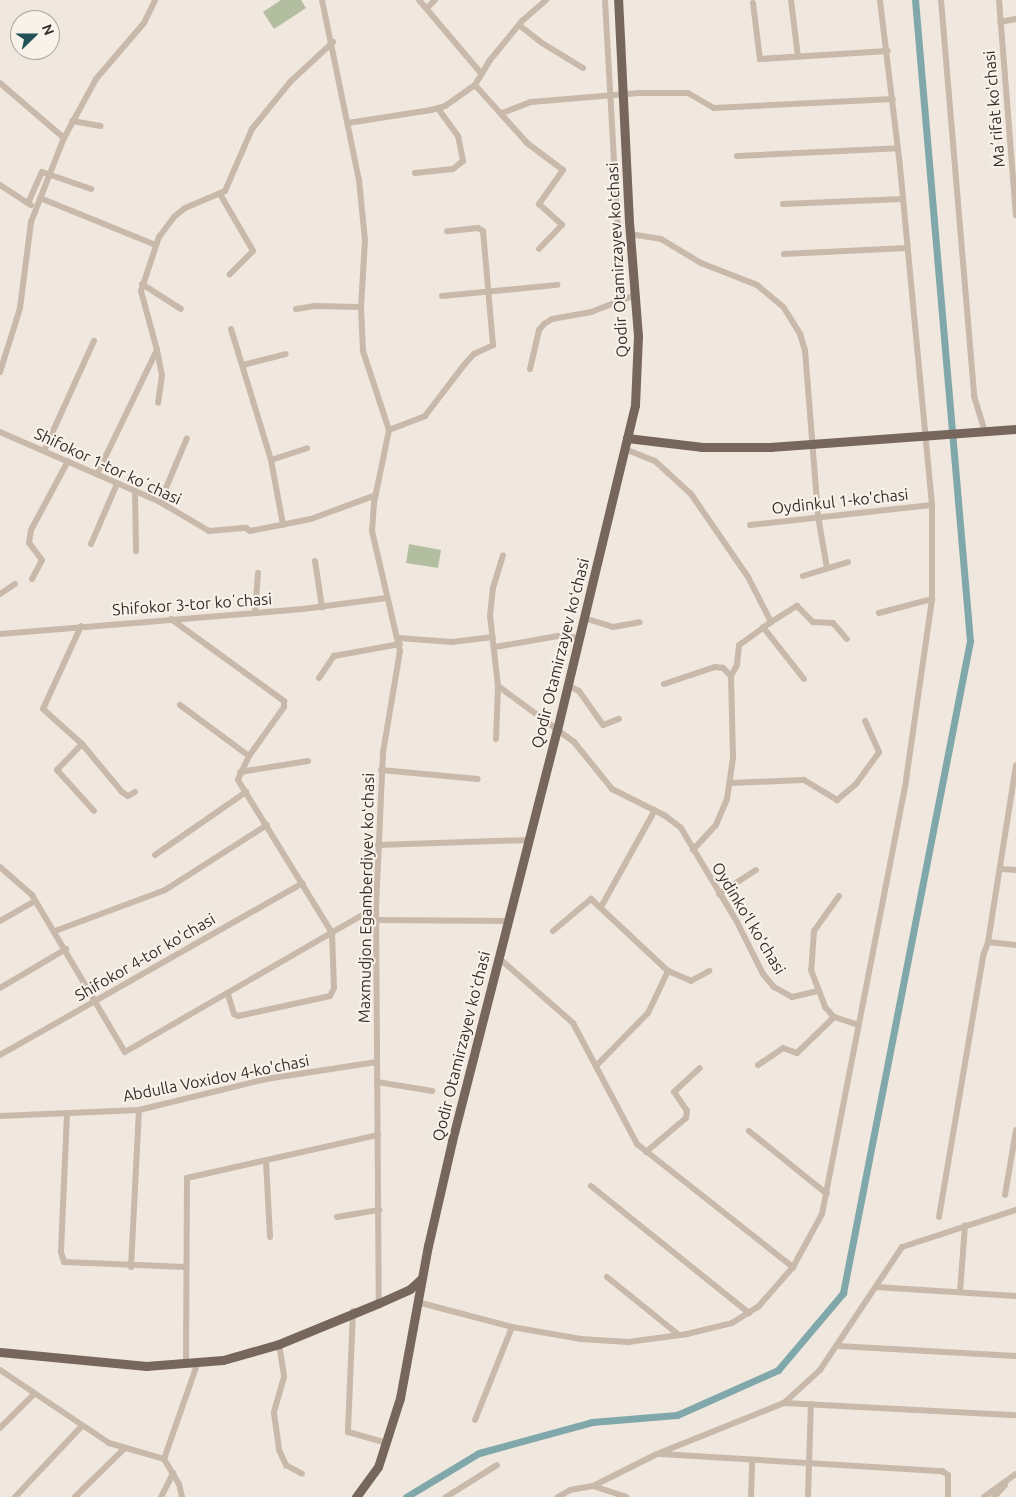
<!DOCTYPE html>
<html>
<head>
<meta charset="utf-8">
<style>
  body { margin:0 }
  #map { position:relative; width:1016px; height:1497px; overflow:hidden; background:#f0e8de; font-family:Ubuntu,sans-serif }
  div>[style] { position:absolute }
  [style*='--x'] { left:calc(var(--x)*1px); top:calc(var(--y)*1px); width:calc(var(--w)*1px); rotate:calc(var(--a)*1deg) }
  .green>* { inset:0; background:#b3bea0 }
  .canal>* { height:7px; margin:-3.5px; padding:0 3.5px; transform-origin:3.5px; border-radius:3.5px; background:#80a8ab }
  .minor>* { height:6px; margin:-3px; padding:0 3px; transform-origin:3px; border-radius:3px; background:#c8b9ab }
  .major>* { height:9px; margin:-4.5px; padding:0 4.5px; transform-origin:4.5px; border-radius:4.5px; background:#77665c }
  span { translate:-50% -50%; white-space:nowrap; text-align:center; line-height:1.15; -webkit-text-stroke:4px #f8f2ea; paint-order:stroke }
  .street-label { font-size:16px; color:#362e2a }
  .north { position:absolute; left:10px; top:10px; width:50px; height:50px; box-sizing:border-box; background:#f8f2ea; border:1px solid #aaa49d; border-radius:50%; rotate:68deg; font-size:14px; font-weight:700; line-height:20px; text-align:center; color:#362e2a }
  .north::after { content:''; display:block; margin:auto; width:18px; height:22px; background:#235054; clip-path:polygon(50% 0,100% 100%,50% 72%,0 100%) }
</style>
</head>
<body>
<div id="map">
  <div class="green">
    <div style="clip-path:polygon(281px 0,301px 0,306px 8px,274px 29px,263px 12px)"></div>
    <div style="clip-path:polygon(409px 544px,441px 550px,438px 568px,406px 563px)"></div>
  </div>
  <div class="canal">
    <div style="--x:406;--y:1497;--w:85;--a:-31.1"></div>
    <div style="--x:479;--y:1453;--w:117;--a:-15.3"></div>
    <div style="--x:592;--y:1422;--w:85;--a:-4.7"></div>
    <div style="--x:677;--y:1415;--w:111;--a:-24"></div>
    <div style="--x:778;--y:1370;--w:101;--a:-49.8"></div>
    <div style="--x:843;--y:1293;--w:664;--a:-78.98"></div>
    <div style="--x:970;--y:641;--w:643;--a:-94.9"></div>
  </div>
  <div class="minor">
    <div style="--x:322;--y:0;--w:184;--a:78.4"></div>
    <div style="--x:359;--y:180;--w:60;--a:84.3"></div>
    <div style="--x:365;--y:240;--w:67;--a:93.4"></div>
    <div style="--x:361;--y:307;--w:44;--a:87.4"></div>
    <div style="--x:363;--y:351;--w:83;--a:71.8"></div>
    <div style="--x:389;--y:430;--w:75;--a:101.6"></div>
    <div style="--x:374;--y:503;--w:28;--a:94"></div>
    <div style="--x:372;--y:531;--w:123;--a:76.9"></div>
    <div style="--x:400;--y:651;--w:103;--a:99.5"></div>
    <div style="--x:383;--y:753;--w:154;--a:92.6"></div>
    <div style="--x:376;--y:907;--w:396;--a:89.6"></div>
    <div style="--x:419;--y:0;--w:96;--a:49.7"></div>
    <div style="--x:605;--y:0;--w:301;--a:86.8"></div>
    <div style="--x:791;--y:0;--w:57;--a:83"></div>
    <div style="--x:941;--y:0;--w:397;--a:85.2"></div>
    <div style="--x:974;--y:396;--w:37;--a:73"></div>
    <div style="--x:999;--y:0;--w:216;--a:85.5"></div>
    <div style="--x:753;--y:3;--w:56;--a:82.9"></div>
    <div style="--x:760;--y:59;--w:128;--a:-3.6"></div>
    <div style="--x:427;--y:8;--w:11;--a:-45"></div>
    <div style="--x:1000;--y:22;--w:16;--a:-11"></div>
    <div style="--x:519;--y:25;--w:29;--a:38"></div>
    <div style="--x:542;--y:43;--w:48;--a:31.4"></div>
    <div style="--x:0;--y:83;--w:84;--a:40.7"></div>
    <div style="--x:475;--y:85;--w:78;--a:48.1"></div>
    <div style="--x:527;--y:143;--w:45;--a:36.9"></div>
    <div style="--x:563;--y:170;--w:42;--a:125.2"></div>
    <div style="--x:539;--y:204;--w:31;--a:42"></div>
    <div style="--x:562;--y:225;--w:33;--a:134"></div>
    <div style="--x:475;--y:85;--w:29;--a:-59"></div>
    <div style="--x:490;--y:60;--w:50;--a:-50.6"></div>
    <div style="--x:522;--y:21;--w:32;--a:-41"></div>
    <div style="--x:502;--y:113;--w:31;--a:-21"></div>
    <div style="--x:531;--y:102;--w:108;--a:-4.8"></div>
    <div style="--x:639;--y:93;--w:49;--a:0"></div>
    <div style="--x:688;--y:93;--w:30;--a:30"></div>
    <div style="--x:714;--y:108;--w:179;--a:-2.9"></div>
    <div style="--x:72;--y:121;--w:29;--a:10"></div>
    <div style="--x:348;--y:123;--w:84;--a:-8.9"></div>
    <div style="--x:431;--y:110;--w:15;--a:-16"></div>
    <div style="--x:445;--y:106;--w:37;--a:-35"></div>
    <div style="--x:737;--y:156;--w:161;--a:-2.8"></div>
    <div style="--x:415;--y:173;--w:38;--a:-6"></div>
    <div style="--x:453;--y:169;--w:13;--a:-39"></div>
    <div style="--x:463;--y:161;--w:25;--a:-101"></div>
    <div style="--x:458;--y:136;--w:34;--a:-126"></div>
    <div style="--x:0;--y:185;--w:37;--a:33"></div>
    <div style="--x:220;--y:194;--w:66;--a:59.9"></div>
    <div style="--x:253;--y:251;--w:33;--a:135"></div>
    <div style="--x:40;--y:198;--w:125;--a:22.1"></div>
    <div style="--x:28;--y:203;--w:34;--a:-66"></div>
    <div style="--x:42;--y:172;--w:52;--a:19.1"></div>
    <div style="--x:783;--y:204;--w:120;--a:-2.4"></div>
    <div style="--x:630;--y:234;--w:31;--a:9"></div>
    <div style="--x:661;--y:239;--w:47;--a:31"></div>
    <div style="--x:701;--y:263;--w:60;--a:21.4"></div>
    <div style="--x:757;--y:285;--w:35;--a:40"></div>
    <div style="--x:784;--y:308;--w:31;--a:58"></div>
    <div style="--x:800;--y:334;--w:17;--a:73"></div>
    <div style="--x:805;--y:350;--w:167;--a:85.5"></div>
    <div style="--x:818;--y:516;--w:53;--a:80.2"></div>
    <div style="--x:784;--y:254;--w:123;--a:-2.8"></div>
    <div style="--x:142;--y:284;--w:46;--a:32.7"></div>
    <div style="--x:442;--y:296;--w:116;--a:-5.5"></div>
    <div style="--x:296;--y:309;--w:18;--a:-9"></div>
    <div style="--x:314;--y:306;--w:47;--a:1.2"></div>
    <div style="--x:231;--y:329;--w:137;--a:73"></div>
    <div style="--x:271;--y:460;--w:66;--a:79.5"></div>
    <div style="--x:157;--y:350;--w:25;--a:79"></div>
    <div style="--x:162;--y:375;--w:28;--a:98"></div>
    <div style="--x:243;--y:365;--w:44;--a:-14.3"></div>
    <div style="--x:530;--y:369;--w:40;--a:-77"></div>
    <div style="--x:539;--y:330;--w:8;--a:-50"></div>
    <div style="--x:544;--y:324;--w:9;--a:-32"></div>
    <div style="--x:552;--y:319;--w:40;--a:-10"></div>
    <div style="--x:591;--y:312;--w:47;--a:-21.1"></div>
    <div style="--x:0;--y:372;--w:67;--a:-72.6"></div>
    <div style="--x:20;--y:308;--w:87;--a:-82.7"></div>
    <div style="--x:31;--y:222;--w:90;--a:-68.6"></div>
    <div style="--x:64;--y:138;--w:67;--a:-61.5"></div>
    <div style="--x:96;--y:79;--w:74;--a:-49.4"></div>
    <div style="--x:144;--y:23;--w:25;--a:-64"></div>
    <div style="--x:389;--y:430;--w:39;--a:-21"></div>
    <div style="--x:425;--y:416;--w:64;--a:-52.6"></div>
    <div style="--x:464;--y:365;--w:15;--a:-48"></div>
    <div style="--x:474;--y:354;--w:21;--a:-25"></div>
    <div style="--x:493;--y:345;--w:114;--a:-95"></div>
    <div style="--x:483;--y:231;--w:6;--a:-149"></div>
    <div style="--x:478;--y:228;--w:31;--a:174"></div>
    <div style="--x:0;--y:432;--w:175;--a:23.6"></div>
    <div style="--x:160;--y:502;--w:57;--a:30.6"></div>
    <div style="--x:209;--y:531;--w:37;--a:-5"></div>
    <div style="--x:246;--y:528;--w:5;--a:37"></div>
    <div style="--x:250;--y:531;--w:62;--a:-11.1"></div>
    <div style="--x:311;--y:519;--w:69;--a:-20.3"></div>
    <div style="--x:625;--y:449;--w:32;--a:22"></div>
    <div style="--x:655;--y:461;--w:49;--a:42.5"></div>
    <div style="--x:691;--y:494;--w:101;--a:55.5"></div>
    <div style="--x:748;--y:577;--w:51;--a:62.9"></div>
    <div style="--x:771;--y:622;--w:39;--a:144"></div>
    <div style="--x:739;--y:645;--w:20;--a:96"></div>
    <div style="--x:737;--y:665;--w:13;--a:119"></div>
    <div style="--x:731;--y:676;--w:82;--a:88.6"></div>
    <div style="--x:733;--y:758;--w:41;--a:98.3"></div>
    <div style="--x:727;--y:799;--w:28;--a:113"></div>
    <div style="--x:716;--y:825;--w:34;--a:133"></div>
    <div style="--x:44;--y:451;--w:121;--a:-65.6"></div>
    <div style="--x:271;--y:460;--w:38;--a:-18"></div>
    <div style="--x:97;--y:474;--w:138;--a:-64.2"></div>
    <div style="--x:157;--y:350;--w:61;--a:-105.2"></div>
    <div style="--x:141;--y:291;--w:57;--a:-71.6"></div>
    <div style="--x:159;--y:237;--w:25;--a:-53"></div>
    <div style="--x:174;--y:217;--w:14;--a:-39"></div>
    <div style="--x:185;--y:208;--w:43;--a:-23"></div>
    <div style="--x:225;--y:191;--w:68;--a:-66.5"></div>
    <div style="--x:252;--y:129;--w:60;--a:-51"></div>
    <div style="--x:290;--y:82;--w:59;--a:-42.9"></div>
    <div style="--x:135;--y:491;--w:60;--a:89"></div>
    <div style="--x:160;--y:502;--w:69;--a:-67.1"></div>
    <div style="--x:750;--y:525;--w:183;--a:-6.3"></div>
    <div style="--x:91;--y:544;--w:65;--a:-66.6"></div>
    <div style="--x:315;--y:561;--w:47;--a:81.3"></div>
    <div style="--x:803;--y:576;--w:47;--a:-17.3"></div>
    <div style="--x:32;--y:579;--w:21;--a:-62"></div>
    <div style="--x:42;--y:560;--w:21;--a:-127"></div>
    <div style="--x:29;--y:543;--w:13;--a:-81"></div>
    <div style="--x:31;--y:530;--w:78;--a:-61.8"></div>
    <div style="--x:0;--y:594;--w:18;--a:-34"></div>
    <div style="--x:255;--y:613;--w:40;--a:-85.7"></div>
    <div style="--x:879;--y:613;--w:55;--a:-14.8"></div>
    <div style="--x:584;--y:618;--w:30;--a:17"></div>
    <div style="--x:613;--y:627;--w:27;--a:-10"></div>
    <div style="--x:171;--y:619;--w:140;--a:36"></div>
    <div style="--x:284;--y:701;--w:6;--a:90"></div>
    <div style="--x:284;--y:707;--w:60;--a:125.5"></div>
    <div style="--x:249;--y:756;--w:26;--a:115"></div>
    <div style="--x:238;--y:780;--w:180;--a:58.4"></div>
    <div style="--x:332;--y:933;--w:55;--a:87.9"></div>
    <div style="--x:334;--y:988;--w:9;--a:117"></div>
    <div style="--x:330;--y:996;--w:94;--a:167.7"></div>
    <div style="--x:238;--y:1016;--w:4;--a:-153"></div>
    <div style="--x:234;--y:1014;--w:21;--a:-107"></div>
    <div style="--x:771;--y:622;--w:31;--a:-32"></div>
    <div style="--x:797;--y:606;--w:23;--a:45"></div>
    <div style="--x:813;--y:622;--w:20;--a:3"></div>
    <div style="--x:833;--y:623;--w:21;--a:49"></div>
    <div style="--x:81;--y:626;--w:91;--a:114.6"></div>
    <div style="--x:43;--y:709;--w:52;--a:41.9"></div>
    <div style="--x:82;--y:744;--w:62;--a:50.2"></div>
    <div style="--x:122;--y:792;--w:7;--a:34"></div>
    <div style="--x:128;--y:796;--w:8;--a:-30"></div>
    <div style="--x:763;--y:627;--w:66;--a:51.7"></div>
    <div style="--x:0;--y:634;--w:304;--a:-4.7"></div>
    <div style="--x:303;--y:609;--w:84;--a:-7.5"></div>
    <div style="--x:399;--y:638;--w:53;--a:4.3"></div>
    <div style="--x:452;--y:642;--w:41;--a:-7"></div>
    <div style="--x:495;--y:647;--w:64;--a:-9.9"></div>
    <div style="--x:558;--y:636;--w:21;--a:5"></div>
    <div style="--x:319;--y:678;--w:27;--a:-56"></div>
    <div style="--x:334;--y:656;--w:67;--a:-10.3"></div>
    <div style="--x:664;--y:684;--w:54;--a:-18.4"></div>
    <div style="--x:715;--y:667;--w:8;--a:7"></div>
    <div style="--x:723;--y:668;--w:11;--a:45"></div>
    <div style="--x:568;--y:685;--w:13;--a:29"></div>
    <div style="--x:579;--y:691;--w:42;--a:54.8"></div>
    <div style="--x:603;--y:725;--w:17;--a:-21"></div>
    <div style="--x:498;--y:686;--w:94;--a:36.4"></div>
    <div style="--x:574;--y:742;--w:60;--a:51"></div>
    <div style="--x:612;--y:789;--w:58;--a:26.6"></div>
    <div style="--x:664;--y:815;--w:21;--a:37"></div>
    <div style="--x:681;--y:828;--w:109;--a:59.2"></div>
    <div style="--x:737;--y:922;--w:58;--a:63.4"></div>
    <div style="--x:763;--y:974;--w:17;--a:50"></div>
    <div style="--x:774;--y:987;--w:21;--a:29"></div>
    <div style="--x:792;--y:997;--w:26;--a:-13"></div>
    <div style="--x:180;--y:705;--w:86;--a:36.5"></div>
    <div style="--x:496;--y:739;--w:53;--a:-87.8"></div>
    <div style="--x:498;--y:686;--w:70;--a:-96.5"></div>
    <div style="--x:490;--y:616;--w:28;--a:-84"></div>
    <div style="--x:493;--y:588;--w:34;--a:-73"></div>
    <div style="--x:82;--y:744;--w:36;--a:134"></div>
    <div style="--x:57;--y:770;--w:55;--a:47.9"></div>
    <div style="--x:381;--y:770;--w:97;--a:5.3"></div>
    <div style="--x:240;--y:772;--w:69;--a:-9.2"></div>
    <div style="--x:731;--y:783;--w:73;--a:-2.4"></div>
    <div style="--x:804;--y:780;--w:39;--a:31"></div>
    <div style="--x:837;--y:800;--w:25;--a:-40"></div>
    <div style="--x:856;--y:784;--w:39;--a:-54"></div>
    <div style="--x:879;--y:752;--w:34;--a:-114"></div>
    <div style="--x:378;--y:845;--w:151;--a:-1.9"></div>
    <div style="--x:155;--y:855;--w:111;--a:-34.7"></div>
    <div style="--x:0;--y:867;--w:43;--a:41.2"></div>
    <div style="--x:32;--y:895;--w:182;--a:59.4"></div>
    <div style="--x:125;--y:1052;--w:290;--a:-30"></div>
    <div style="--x:1001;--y:869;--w:15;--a:4"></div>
    <div style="--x:719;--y:894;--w:44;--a:-33"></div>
    <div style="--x:839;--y:896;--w:43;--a:125.5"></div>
    <div style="--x:814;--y:931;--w:39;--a:94"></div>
    <div style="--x:811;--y:970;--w:40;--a:69"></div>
    <div style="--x:825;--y:1007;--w:13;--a:48"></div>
    <div style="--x:834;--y:1017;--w:25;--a:18"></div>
    <div style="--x:601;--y:907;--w:111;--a:-60.9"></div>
    <div style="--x:376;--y:920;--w:133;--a:0.4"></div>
    <div style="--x:0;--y:921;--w:40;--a:-29.7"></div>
    <div style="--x:55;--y:931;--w:117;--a:-20.4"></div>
    <div style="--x:165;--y:890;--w:121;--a:-32.5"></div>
    <div style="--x:553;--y:931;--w:50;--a:-40.1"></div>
    <div style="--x:591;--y:899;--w:105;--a:43.1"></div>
    <div style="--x:668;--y:971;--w:25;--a:23"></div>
    <div style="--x:691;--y:981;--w:21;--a:-29"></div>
    <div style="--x:988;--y:942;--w:28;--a:6"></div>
    <div style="--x:499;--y:958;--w:98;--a:41.3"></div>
    <div style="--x:573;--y:1023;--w:137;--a:62.1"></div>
    <div style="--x:637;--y:1144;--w:199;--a:38.3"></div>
    <div style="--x:0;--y:988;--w:77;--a:-30.6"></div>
    <div style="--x:0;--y:1055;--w:348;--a:-29.6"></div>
    <div style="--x:597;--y:1065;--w:73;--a:-45.6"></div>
    <div style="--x:648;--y:1013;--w:47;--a:-64.5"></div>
    <div style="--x:758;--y:1065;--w:30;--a:-34"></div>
    <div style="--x:783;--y:1048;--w:15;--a:20"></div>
    <div style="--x:797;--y:1053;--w:52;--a:-44.2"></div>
    <div style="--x:377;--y:1082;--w:56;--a:9.3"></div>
    <div style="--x:67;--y:1114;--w:138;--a:92.5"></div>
    <div style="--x:61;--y:1252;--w:10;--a:73"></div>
    <div style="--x:64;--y:1262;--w:121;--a:2.4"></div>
    <div style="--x:0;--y:1116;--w:139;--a:-2.5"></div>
    <div style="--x:139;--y:1110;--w:131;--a:-13.7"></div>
    <div style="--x:266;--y:1079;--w:112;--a:-8.7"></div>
    <div style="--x:749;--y:1131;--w:100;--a:38.9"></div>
    <div style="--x:646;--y:1152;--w:52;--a:-40.4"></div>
    <div style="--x:686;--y:1118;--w:7;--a:-82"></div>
    <div style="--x:687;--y:1111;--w:23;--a:-124"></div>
    <div style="--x:674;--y:1092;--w:35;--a:-43"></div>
    <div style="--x:266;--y:1162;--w:75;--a:86.9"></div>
    <div style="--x:591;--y:1186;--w:203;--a:38.8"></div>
    <div style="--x:1005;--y:1195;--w:66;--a:-80.4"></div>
    <div style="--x:337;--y:1217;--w:43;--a:-9.5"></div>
    <div style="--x:939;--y:1217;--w:265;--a:-80.4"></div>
    <div style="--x:983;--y:956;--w:15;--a:-70"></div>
    <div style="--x:988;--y:942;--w:179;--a:-81"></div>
    <div style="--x:131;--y:1267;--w:157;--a:-87.1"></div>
    <div style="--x:607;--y:1277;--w:92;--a:38.9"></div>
    <div style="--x:876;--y:1287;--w:140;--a:3.7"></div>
    <div style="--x:960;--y:1292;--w:67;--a:-85.7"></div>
    <div style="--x:417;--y:1302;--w:98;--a:14.7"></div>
    <div style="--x:512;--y:1327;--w:70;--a:9.9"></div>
    <div style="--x:581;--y:1339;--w:47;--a:3.7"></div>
    <div style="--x:628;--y:1342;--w:60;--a:-7.7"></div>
    <div style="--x:687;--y:1334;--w:46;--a:-13.7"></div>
    <div style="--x:732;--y:1323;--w:31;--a:-32"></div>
    <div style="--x:758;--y:1307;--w:53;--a:-48.8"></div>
    <div style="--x:793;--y:1267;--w:60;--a:-61.3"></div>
    <div style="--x:822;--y:1214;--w:442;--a:-79"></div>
    <div style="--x:906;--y:780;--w:183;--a:-81.8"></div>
    <div style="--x:932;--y:599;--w:94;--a:-90"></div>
    <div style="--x:932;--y:505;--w:341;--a:-95.4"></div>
    <div style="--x:900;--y:166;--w:167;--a:-96.9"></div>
    <div style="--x:353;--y:1311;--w:121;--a:92.4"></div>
    <div style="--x:348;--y:1432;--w:41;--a:15.8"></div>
    <div style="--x:279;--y:1344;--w:33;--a:81"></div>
    <div style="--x:284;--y:1377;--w:37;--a:106"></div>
    <div style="--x:274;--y:1413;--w:37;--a:82"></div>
    <div style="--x:279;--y:1450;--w:17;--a:65"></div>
    <div style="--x:286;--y:1465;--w:18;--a:29"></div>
    <div style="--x:838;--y:1346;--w:178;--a:3.2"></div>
    <div style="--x:186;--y:1364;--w:186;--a:-89.7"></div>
    <div style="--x:187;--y:1178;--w:196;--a:-12.7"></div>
    <div style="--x:0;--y:1370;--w:131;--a:33.8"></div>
    <div style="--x:109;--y:1443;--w:57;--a:16.2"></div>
    <div style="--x:784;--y:1403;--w:232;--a:3"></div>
    <div style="--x:475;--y:1420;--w:100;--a:-68.3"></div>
    <div style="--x:0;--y:1428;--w:47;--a:-45"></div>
    <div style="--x:661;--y:1454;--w:282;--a:3.5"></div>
    <div style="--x:942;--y:1471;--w:7;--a:34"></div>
    <div style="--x:948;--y:1475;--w:22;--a:90"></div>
    <div style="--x:593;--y:1486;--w:35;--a:18"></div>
    <div style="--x:15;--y:1497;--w:98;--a:-46.7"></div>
    <div style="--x:75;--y:1497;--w:69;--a:-44.4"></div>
    <div style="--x:161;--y:1497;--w:27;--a:-63"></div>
    <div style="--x:182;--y:1497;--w:13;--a:-103"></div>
    <div style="--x:179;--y:1484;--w:29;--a:-121"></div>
    <div style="--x:164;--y:1459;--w:100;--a:-70.7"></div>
    <div style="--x:446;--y:1497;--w:60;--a:-32.1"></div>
    <div style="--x:558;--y:1497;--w:14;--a:-30"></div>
    <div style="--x:570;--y:1490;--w:23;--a:-10"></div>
    <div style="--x:593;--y:1486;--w:72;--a:-26.6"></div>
    <div style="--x:657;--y:1454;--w:137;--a:-21.9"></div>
    <div style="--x:784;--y:1403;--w:49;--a:-42.5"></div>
    <div style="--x:820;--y:1370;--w:148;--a:-56.3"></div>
    <div style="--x:902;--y:1247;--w:120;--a:-18"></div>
    <div style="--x:751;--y:1497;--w:37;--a:-88"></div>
    <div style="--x:808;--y:1497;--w:93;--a:-88.2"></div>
    <div style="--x:984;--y:1497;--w:39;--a:-36"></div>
    <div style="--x:994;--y:1497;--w:16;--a:-47"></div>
  </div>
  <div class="major">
    <div style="--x:627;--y:438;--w:76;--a:6.8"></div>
    <div style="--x:702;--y:447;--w:68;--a:0"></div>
    <div style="--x:770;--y:447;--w:247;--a:-4.2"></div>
    <div style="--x:0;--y:1352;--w:147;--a:5.5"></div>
    <div style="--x:146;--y:1366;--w:77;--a:-4.5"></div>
    <div style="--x:223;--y:1360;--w:58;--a:-15.9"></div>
    <div style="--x:279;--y:1344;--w:108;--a:-22.3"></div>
    <div style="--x:379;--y:1303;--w:34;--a:-24"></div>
    <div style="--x:410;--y:1289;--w:15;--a:-42"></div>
    <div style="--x:356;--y:1497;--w:37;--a:-54"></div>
    <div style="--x:378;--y:1467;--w:72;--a:-72.3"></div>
    <div style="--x:400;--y:1398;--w:155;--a:-79.6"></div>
    <div style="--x:428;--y:1246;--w:108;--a:-77.1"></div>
    <div style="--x:452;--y:1141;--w:424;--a:-75.7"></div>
    <div style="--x:557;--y:730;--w:334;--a:-76.5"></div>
    <div style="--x:635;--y:405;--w:69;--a:-87.5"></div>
    <div style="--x:638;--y:336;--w:114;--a:-94.5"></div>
    <div style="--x:629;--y:222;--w:222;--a:-92.8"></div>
  </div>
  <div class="street-label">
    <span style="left:994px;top:109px;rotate:-95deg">Maʼrifat ko'chasi</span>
    <span style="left:617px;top:260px;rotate:-93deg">Qodir Otamirzayev koʻchasi</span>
    <span style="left:108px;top:466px;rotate:25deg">Shifokor 1-tor koʼchasi</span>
    <span style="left:840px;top:501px;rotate:-6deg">Oydinkul 1-ko'chasi</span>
    <span style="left:192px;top:604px;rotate:-4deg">Shifokor 3-tor koʼchasi</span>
    <span style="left:560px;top:653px;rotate:-76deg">Qodir Otamirzayev koʻchasi</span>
    <span style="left:366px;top:898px;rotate:-89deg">Maxmudjon Egamberdiyev koʻchasi</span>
    <span style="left:749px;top:918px;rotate:59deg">Oydinkoʻl koʻchasi</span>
    <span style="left:145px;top:957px;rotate:-30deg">Shifokor 4-tor ko'chasi</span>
    <span style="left:461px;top:1046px;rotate:-76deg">Qodir Otamirzayev koʻchasi</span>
    <span style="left:216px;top:1078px;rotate:-11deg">Abdulla Voxidov 4-ko'chasi</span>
  </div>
  <div class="north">N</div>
</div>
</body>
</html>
